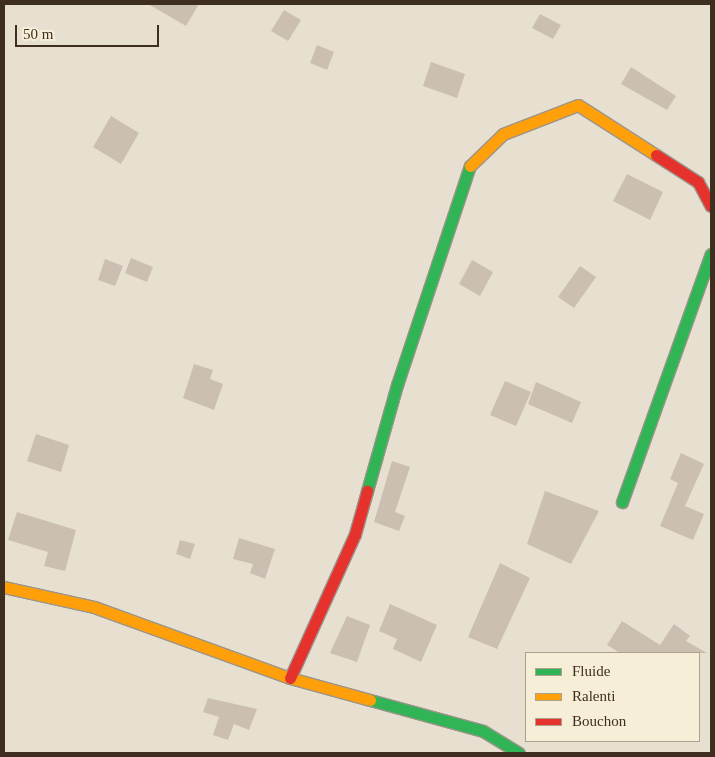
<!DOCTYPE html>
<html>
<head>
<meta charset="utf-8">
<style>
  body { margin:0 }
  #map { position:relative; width:715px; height:757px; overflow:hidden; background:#e7e0d1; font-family:"Times New Roman",serif }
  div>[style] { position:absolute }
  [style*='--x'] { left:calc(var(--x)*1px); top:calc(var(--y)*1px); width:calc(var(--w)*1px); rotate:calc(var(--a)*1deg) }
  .building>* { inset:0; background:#cbbfb2 }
  .roads { filter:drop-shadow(1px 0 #9c958a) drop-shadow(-1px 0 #9c958a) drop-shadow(0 1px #9c958a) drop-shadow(0 -1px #9c958a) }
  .fast>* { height:11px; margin:-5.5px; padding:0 5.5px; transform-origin:5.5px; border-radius:5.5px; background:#30b455 }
  .slow>* { height:11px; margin:-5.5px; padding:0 5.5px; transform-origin:5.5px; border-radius:5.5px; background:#ff9f0a }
  .jam>* { height:11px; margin:-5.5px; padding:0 5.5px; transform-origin:5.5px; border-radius:5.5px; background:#e5322d }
  span { translate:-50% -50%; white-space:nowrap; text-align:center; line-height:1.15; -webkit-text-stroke:4px #f7eed8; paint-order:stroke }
  .frame { position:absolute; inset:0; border:5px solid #3d2e20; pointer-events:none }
  .legend { position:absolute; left:525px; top:652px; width:175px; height:90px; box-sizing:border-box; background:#f7eed8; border:1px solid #ada18e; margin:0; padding:6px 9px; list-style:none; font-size:15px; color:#3d2e20 }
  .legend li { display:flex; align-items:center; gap:10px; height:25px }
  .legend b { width:25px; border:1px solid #ada18e }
  .scale { position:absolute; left:15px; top:25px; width:144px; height:22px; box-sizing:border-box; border:2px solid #3d2e20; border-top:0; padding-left:6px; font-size:15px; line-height:18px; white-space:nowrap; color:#3d2e20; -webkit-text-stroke:4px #f7eed8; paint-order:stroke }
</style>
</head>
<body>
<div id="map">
  <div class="building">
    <div style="clip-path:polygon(148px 4px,199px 4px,186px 26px)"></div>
    <div style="clip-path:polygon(284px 10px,301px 20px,288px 41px,271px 31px)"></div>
    <div style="clip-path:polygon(540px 14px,561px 25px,553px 39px,532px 28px)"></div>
    <div style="clip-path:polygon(317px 45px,334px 52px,327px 70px,310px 63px)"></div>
    <div style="clip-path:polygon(431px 62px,465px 74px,457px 98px,423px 86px)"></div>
    <div style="clip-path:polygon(631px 67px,676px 96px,667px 110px,621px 84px)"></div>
    <div style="clip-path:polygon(111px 116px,139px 133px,121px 164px,93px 147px)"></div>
    <div style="clip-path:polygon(627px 174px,663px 192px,650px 220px,613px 201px)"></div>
    <div style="clip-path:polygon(131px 258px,153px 267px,147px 282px,125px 273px)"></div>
    <div style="clip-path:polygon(105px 259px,123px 266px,115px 286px,98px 280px)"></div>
    <div style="clip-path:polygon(472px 260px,493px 272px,480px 296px,459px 284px)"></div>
    <div style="clip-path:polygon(580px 266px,596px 277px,574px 308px,558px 297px)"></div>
    <div style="clip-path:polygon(194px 364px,213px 370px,210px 379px,223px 384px,214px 410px,183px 398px)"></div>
    <div style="clip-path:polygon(505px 381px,531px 392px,516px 426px,490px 415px)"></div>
    <div style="clip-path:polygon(536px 382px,581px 402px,572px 423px,528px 404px)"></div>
    <div style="clip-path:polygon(36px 434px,69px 445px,61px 472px,27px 461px)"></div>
    <div style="clip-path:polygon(681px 453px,704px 464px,685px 506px,704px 514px,693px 540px,660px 526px,678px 483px,670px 479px)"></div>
    <div style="clip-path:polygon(392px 461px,410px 467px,395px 512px,405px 516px,399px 531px,374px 522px)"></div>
    <div style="clip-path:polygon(545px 491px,599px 511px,571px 564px,527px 544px)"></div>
    <div style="clip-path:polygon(17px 512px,76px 530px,65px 571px,44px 566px,48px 552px,8px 540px)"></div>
    <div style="clip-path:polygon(239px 538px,275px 549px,265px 579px,250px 573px,253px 564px,233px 559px)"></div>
    <div style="clip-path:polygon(180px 540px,195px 544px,190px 559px,176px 554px)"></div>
    <div style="clip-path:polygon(500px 563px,530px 578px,497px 649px,468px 637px)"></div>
    <div style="clip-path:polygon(390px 604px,437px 625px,421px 662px,393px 649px,397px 639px,379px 631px)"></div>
    <div style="clip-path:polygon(347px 616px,370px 625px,357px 662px,330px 653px)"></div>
    <div style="clip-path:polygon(622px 621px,660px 645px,674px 624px,690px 636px,686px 641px,707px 653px,620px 653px,607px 645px)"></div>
    <div style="clip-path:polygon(208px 698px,257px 709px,249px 730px,234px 724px,228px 740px,213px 735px,219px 717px,203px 712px)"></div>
  </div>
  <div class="roads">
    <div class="fast">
      <div style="--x:367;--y:491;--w:110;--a:-74.2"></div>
      <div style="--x:397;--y:385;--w:231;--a:-71.6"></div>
      <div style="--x:622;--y:502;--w:263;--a:-70.3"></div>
      <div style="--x:370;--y:700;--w:117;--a:15.3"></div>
      <div style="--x:483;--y:731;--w:42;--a:31.4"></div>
    </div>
    <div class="slow">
      <div style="--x:470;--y:166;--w:46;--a:-44.1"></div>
      <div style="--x:503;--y:134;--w:80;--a:-21.1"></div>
      <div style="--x:578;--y:105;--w:93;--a:32.7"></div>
      <div style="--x:4;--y:587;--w:92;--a:12.5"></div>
      <div style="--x:94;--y:607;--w:208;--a:19.9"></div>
      <div style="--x:290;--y:678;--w:83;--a:15.4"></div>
    </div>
    <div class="jam">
      <div style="--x:656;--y:155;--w:50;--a:32.7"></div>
      <div style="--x:698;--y:182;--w:27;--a:62"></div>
      <div style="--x:290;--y:678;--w:158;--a:-65.7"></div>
      <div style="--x:355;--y:534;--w:45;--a:-74.4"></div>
    </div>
  </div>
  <div class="frame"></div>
  <ul class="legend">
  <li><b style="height:6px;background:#30b455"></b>Fluide</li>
  <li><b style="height:6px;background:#ff9f0a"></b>Ralenti</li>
  <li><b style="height:6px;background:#e5322d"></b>Bouchon</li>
  </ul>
  <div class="scale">50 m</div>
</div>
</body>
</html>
